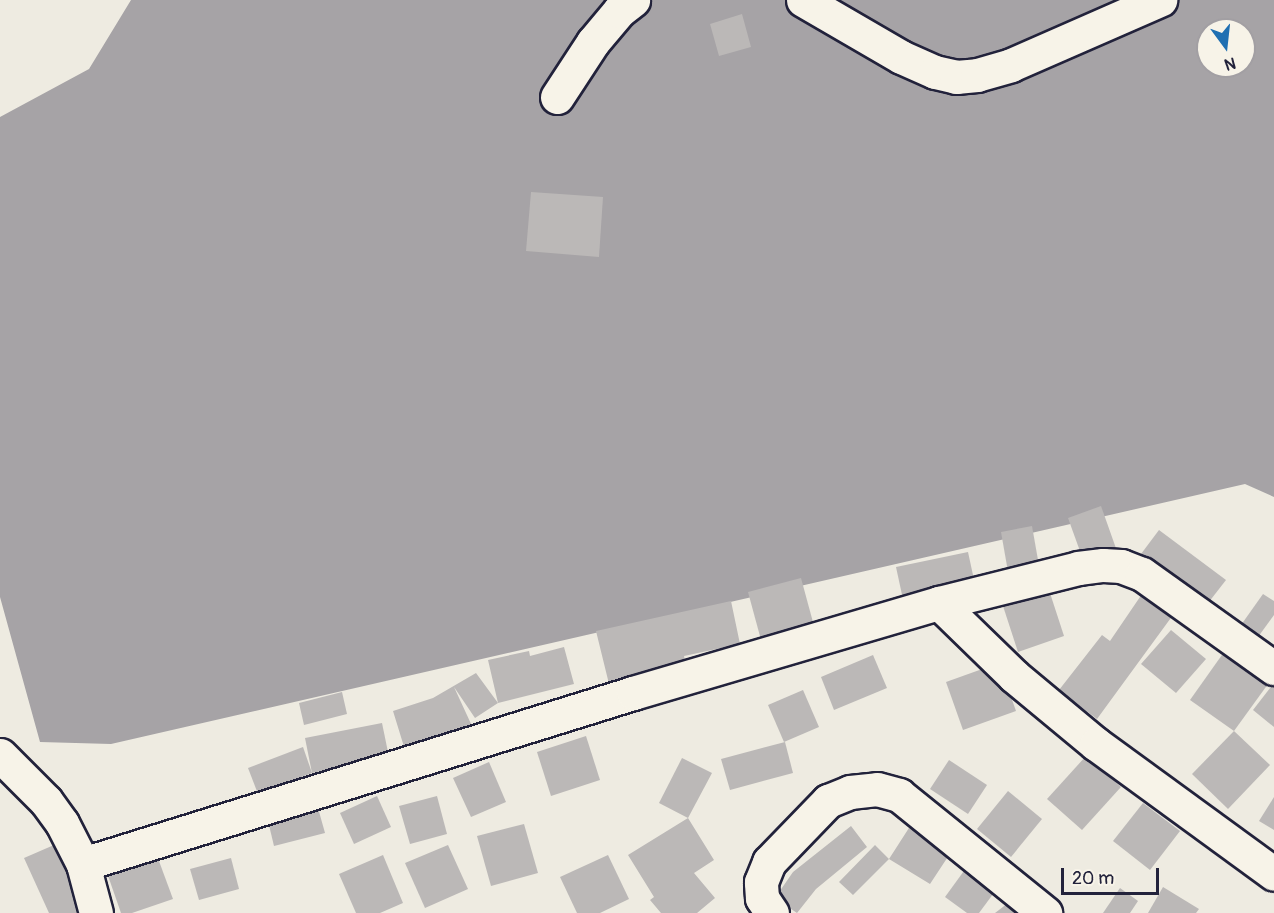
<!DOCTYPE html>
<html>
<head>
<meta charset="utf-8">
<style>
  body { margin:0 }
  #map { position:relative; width:1274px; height:913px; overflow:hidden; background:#eeebe1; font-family:Pangolin,sans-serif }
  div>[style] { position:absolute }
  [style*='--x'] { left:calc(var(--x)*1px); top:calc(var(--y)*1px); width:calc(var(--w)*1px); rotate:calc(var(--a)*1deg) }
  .water>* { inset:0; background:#a6a3a6 }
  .building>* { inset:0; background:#bbb8b7 }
  .roads { filter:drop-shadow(2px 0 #22223b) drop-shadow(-2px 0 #22223b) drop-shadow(0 2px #22223b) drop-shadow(0 -2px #22223b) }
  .minor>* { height:33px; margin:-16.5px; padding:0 16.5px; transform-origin:16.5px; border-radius:16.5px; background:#f7f3e8 }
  span { translate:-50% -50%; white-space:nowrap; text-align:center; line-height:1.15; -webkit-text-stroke:5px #f7f3e8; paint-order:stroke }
  .north { position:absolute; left:1196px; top:18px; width:60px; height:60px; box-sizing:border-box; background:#f7f3e8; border:2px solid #a29fa3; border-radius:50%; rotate:165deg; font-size:16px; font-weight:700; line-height:24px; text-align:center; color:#22223b }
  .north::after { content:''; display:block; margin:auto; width:21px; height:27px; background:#1f6fb2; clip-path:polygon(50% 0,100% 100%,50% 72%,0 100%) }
  .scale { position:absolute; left:1061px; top:868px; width:98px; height:27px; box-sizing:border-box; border:3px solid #22223b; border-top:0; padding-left:8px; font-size:18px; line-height:21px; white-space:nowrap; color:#22223b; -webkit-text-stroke:4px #f7f3e8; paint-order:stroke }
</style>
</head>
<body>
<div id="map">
  <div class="water">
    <div style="clip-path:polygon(evenodd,131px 0,1274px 0,1274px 497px,1245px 484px,111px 744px,40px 742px,0 597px,0 117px,89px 69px,131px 0,1208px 30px,1244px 30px,1244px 66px,1208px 66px,1208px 30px)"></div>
  </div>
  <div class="building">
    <div style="clip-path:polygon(742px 14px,751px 47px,719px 56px,710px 24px)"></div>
    <div style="clip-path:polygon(531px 192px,603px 197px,599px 257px,526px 251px)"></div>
    <div style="clip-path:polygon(1101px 506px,1118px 554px,1085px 565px,1068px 518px)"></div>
    <div style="clip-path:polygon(1032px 526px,1041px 577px,1010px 583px,1001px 532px)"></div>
    <div style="clip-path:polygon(1159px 530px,1226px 580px,1205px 607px,1138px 558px)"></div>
    <div style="clip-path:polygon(968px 552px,976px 589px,904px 604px,896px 567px)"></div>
    <div style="clip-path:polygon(801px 578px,817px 637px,764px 651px,748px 592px)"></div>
    <div style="clip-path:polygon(1049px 590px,1064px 636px,1018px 652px,1003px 606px)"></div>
    <div style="clip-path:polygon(1142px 594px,1173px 615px,1097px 719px,1059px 690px,1102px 635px,1110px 641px)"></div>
    <div style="clip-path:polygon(1263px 594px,1274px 601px,1274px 615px,1258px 637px,1241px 625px)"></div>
    <div style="clip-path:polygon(731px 601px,740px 644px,684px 656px,686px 666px,609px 684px,596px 631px)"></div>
    <div style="clip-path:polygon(1171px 630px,1206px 659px,1176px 693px,1141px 664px)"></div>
    <div style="clip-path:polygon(1229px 645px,1273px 677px,1234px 731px,1190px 700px)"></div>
    <div style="clip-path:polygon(564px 647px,574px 684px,498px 703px,488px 660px,529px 651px,530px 656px)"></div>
    <div style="clip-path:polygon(873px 655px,887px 688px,834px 710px,821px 677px)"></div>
    <div style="clip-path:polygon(999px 663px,1016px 711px,963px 730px,946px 682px)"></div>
    <div style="clip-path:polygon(476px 673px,498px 703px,475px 718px,454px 687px,472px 726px,405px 750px,393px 711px,433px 698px)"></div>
    <div style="clip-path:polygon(1274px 683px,1274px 727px,1253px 710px)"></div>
    <div style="clip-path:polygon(803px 690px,819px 727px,784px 742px,768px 705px)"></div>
    <div style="clip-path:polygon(342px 692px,347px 714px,304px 725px,299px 703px)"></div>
    <div style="clip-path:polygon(382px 723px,389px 757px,312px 773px,305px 738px)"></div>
    <div style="clip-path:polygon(1234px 731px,1270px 765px,1228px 809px,1192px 774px)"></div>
    <div style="clip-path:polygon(586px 736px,600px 780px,551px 796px,537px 752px)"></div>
    <div style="clip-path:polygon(785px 742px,793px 773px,730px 790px,721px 759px)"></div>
    <div style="clip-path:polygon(303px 747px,312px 773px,258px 794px,248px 768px)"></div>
    <div style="clip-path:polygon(1086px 756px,1121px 787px,1082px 830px,1047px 799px)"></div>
    <div style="clip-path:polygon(682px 758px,712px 773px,688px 818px,659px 803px)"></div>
    <div style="clip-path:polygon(949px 760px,987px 785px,968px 814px,930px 789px)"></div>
    <div style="clip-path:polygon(489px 762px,506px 802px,471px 817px,453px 778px)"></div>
    <div style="clip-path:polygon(1008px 791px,1042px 819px,1011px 857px,977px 829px)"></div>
    <div style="clip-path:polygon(377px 796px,391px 827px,354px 844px,340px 813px)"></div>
    <div style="clip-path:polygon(437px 796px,447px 834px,410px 844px,399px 806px)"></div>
    <div style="clip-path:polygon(1274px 797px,1274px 830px,1259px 821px)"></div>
    <div style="clip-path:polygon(1143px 803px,1180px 831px,1150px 870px,1113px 841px)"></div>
    <div style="clip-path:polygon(318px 808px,325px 833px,274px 846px,268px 821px)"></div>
    <div style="clip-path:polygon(916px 817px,957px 843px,930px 884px,889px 859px,853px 895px,839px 882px,875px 845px,889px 859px)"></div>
    <div style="clip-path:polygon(688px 818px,714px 860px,694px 873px,715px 898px,697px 913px,661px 913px,650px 900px,654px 897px,628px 855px)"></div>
    <div style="clip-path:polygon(524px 824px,538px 873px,491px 886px,477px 836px)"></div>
    <div style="clip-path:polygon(851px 826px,867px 847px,816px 889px,797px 913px,775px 898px,793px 872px)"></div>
    <div style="clip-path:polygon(54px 845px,83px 911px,79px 913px,49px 913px,24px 858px)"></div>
    <div style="clip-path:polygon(448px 845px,468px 889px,425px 908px,405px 863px)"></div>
    <div style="clip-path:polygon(156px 853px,173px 899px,132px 913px,121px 913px,106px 870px)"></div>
    <div style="clip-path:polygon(383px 855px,403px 903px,380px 913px,356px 913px,339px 874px)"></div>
    <div style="clip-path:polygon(608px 855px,629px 899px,600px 913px,577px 913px,560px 877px)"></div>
    <div style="clip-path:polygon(231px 858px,239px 889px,199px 900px,190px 869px)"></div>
    <div style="clip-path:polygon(969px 864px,999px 886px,979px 913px,967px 913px,945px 897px)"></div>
    <div style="clip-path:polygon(1163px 887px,1199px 909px,1196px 913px,1148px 913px)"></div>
    <div style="clip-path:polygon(1120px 888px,1138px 901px,1130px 913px,1103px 913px)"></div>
    <div style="clip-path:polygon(1012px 900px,1023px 913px,995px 913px)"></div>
  </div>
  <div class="roads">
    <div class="minor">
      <div style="--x:803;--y:0;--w:113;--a:30.2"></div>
      <div style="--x:901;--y:57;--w:37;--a:24"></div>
      <div style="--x:935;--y:72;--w:22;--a:13"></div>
      <div style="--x:956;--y:77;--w:21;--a:-5"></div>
      <div style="--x:977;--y:75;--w:35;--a:-16"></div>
      <div style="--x:1011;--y:65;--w:163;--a:-23.6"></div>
      <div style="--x:557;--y:97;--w:66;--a:-56.8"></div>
      <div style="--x:593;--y:42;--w:40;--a:-50"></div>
      <div style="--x:619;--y:11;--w:18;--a:-38"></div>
      <div style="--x:939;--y:603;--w:105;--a:44.2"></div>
      <div style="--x:1014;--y:676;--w:107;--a:39.7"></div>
      <div style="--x:1096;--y:744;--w:220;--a:36.1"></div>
      <div style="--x:0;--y:755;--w:65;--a:45"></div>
      <div style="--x:46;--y:801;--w:27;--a:54"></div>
      <div style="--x:62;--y:823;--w:46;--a:62.9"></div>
      <div style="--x:96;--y:913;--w:51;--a:-104.9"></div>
      <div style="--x:83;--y:864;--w:576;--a:-17.27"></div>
      <div style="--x:633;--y:693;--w:319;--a:-16.4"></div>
      <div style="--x:939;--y:603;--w:143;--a:-14.1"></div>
      <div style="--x:1078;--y:568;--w:25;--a:-7"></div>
      <div style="--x:1103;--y:565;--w:18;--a:3"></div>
      <div style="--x:1121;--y:566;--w:22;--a:21"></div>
      <div style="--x:1142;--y:574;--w:162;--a:35.5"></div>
      <div style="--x:772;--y:913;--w:18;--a:-124"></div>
      <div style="--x:762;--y:898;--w:16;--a:-94"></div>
      <div style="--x:761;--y:882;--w:22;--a:-68"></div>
      <div style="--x:769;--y:862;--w:85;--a:-46"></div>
      <div style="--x:828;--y:801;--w:24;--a:-22"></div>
      <div style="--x:850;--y:792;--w:27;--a:-6"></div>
      <div style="--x:877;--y:789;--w:23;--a:15"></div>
      <div style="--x:899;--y:795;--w:188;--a:38.9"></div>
    </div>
  </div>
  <div class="north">N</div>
  <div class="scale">20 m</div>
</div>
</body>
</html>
